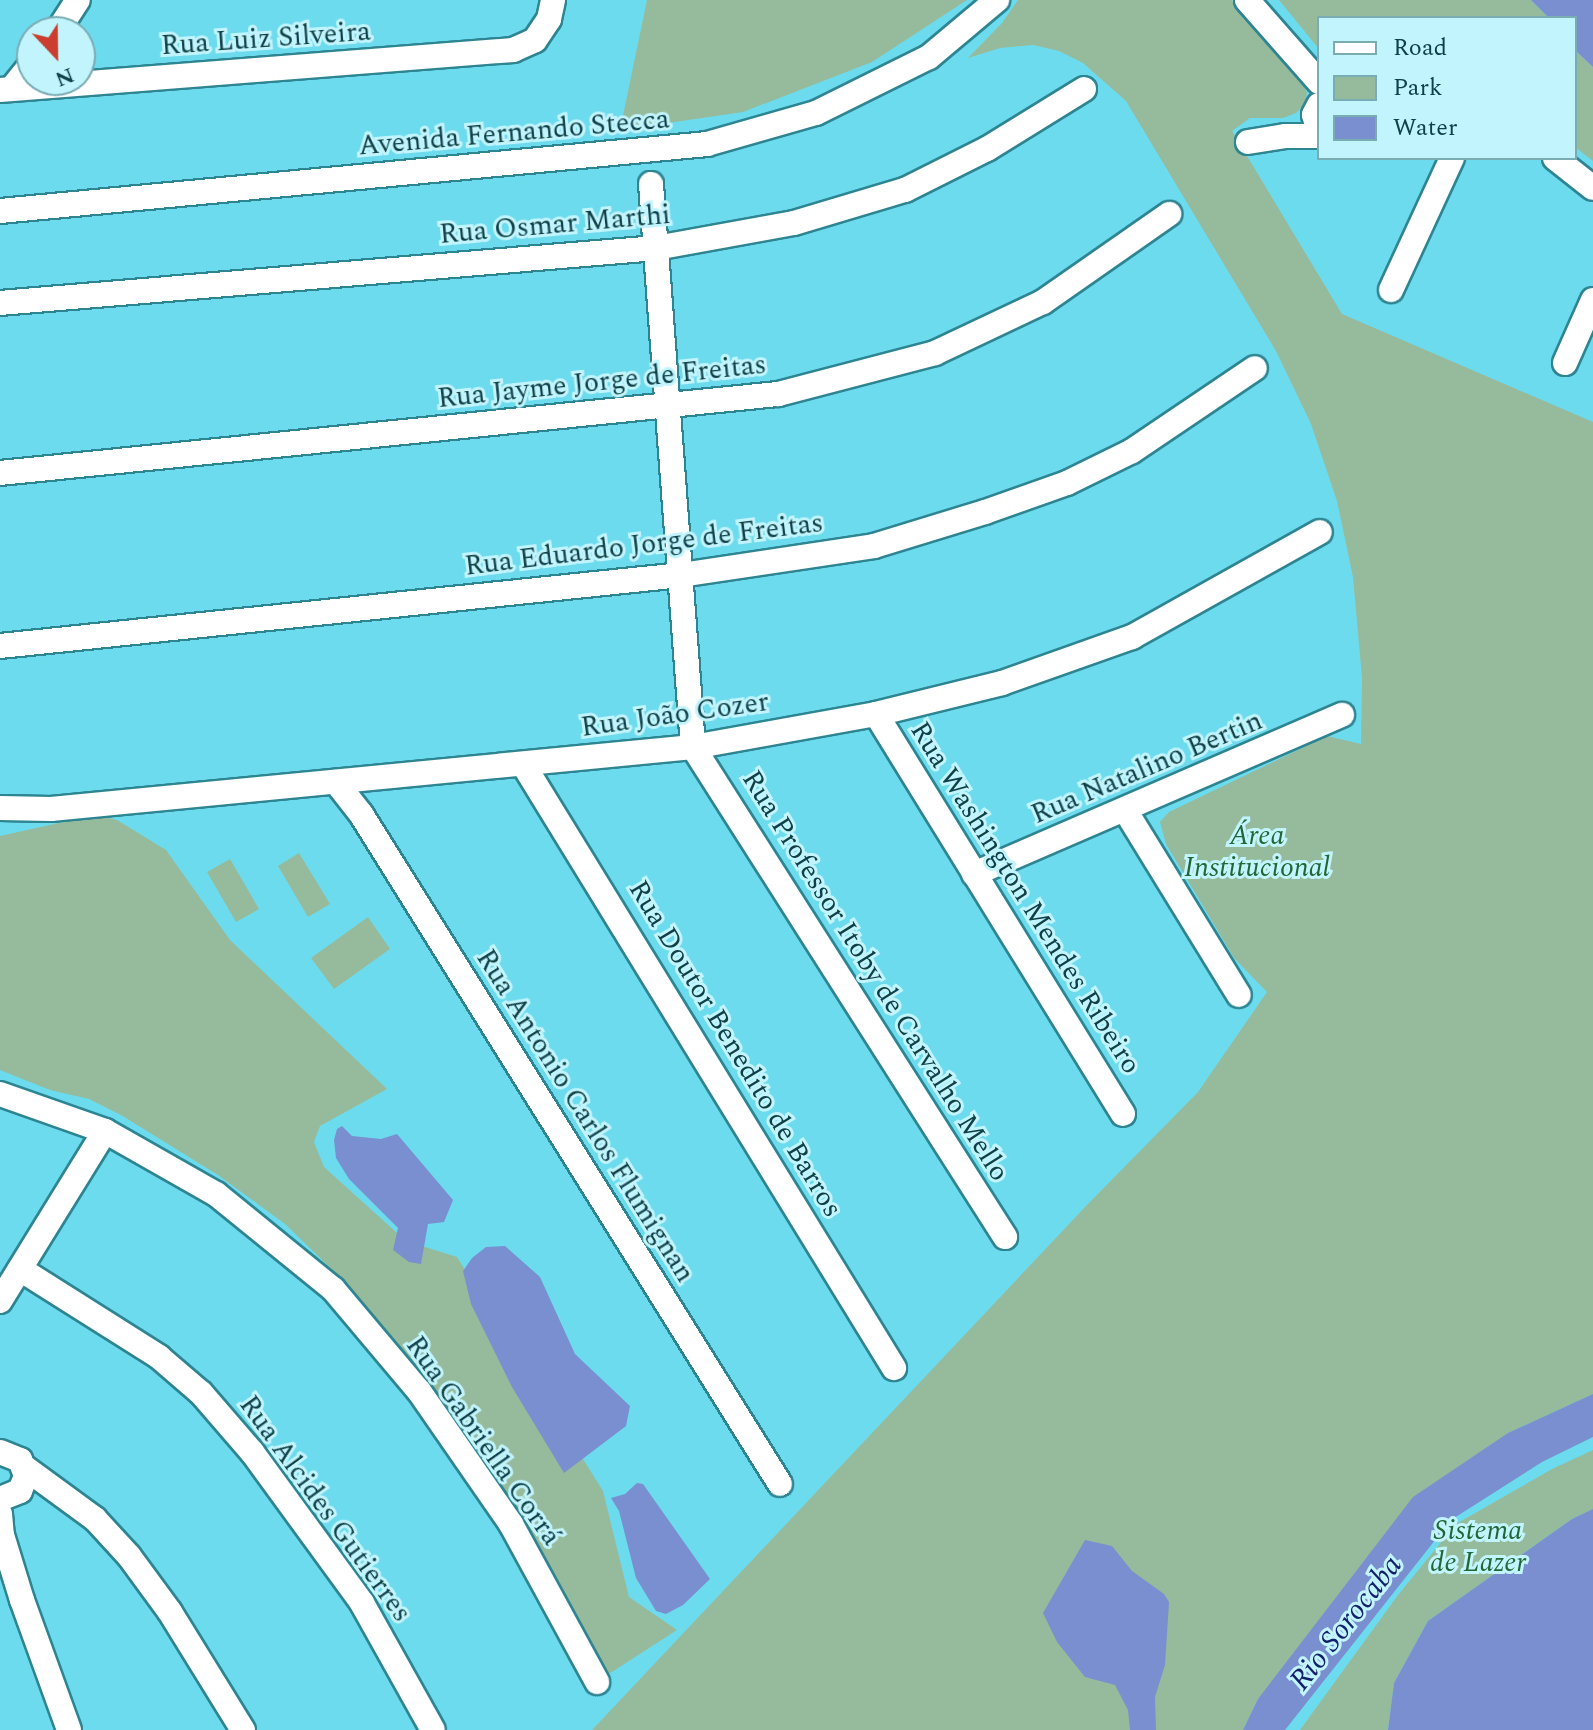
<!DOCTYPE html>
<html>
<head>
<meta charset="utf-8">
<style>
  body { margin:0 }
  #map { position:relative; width:1593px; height:1730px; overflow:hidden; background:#6ddbee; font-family:Spectral,serif }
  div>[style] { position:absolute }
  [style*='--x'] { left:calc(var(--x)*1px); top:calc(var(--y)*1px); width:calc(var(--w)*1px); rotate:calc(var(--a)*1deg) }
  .green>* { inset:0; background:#95bb9c }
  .water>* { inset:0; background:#798fcf }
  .roads { filter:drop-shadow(2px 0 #2e8592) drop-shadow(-2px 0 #2e8592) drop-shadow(0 2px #2e8592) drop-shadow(0 -2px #2e8592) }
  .minor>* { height:24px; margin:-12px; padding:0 12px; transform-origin:12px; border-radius:12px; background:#fff }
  span { translate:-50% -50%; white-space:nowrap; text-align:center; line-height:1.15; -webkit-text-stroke:6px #c2f4fd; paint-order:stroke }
  .street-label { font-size:28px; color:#0f4047 }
  .park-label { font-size:28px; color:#216635; font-style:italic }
  .water-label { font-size:30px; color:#15206b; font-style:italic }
  .legend { position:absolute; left:1317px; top:16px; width:260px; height:144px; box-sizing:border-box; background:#c2f4fd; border:2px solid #7aacb4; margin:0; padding:10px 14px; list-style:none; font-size:24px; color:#0f4047 }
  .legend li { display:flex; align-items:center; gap:16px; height:40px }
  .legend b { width:40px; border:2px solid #7aacb4 }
  .north { position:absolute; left:16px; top:16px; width:80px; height:80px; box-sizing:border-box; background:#c2f4fd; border:2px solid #7aacb4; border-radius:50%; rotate:158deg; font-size:22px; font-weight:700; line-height:32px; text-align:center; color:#0f4047 }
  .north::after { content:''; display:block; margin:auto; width:28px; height:36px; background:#cb3e2f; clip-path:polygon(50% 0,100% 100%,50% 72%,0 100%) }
</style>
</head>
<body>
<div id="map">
  <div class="green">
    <div style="clip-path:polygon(647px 0,967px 0,872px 62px,743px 112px,620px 130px)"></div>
    <div style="clip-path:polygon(1018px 0,1232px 0,1302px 82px,1307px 93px,1304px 105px,1296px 113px,1283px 118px,1250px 118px,1232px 131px,1342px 314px,1593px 422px,1593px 1394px,1508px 1433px,1258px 1699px,1243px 1730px,592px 1730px,1086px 1206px,1198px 1092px,1267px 992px,1234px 958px,1166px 844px,1160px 822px,1169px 812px,1327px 736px,1361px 744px,1362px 678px,1353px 577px,1337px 501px,1311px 424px,1276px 351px,1126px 101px,1083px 63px,1059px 51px,1033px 45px,1000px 48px,968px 58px,1002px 23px)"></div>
    <div style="clip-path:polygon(1279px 0,1531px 0,1549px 18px,1319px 18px,1319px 49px)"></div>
    <div style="clip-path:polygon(1575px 50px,1593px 67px,1593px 161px,1575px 147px)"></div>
    <div style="clip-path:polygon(95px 815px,117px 820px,166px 850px,230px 940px,387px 1089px,320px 1126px,314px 1142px,324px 1167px,406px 1241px,457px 1257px,603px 1491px,629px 1597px,677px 1630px,615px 1670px,610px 1673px,602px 1669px,529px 1536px,485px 1464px,418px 1370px,350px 1287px,285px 1224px,218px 1175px,121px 1115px,89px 1099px,50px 1090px,0 1070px,0 836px)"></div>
    <div style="clip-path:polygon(299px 853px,330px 904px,308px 917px,278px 866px)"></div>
    <div style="clip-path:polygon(230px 859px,259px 909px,236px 922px,207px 872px)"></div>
    <div style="clip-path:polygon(368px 917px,390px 949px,334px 989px,311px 958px)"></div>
    <div style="clip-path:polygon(1593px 1450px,1593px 1509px,1572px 1519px,1428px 1621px,1394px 1683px,1388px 1730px,1300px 1730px,1398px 1595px,1456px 1524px,1552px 1469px)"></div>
  </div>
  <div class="water">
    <div style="clip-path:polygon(1531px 0,1593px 0,1593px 67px,1575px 50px,1575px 18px,1549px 18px)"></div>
    <div style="clip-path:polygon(342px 1126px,352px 1136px,381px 1139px,397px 1134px,453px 1200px,444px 1222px,428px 1224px,421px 1264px,409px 1262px,393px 1250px,398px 1228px,349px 1179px,336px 1158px,334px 1140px,337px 1129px)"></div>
    <div style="clip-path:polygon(505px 1246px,540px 1277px,575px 1354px,630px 1406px,626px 1426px,564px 1473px,512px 1387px,471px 1304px,463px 1271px,472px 1258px,486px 1247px)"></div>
    <div style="clip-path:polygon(1593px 1394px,1593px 1437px,1542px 1462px,1451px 1520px,1285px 1730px,1243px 1730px,1258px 1699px,1413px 1497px,1508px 1433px)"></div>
    <div style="clip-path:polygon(637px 1483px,643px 1484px,710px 1579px,683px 1605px,666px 1614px,656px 1611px,636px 1578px,619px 1511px,611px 1498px,625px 1494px)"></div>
    <div style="clip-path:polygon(1593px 1509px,1593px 1730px,1388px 1730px,1394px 1683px,1428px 1621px,1572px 1519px)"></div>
    <div style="clip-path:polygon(1085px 1540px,1112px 1546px,1132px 1571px,1164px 1594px,1169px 1602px,1165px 1665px,1155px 1697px,1156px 1730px,1130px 1730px,1128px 1710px,1115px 1685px,1085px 1677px,1057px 1642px,1043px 1613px)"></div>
  </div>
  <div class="roads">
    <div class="minor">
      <div style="--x:1247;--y:0;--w:109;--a:48.7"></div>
      <div style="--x:57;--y:32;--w:38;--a:-57"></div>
      <div style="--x:12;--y:88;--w:32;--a:-51"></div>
      <div style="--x:0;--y:90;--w:515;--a:-4.46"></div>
      <div style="--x:513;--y:50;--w:24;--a:-24"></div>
      <div style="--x:535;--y:40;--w:25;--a:-56"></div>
      <div style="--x:549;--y:19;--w:19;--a:-78"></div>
      <div style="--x:1319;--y:105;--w:11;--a:117"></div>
      <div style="--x:1314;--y:115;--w:16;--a:72"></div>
      <div style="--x:1248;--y:142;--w:37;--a:-9"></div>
      <div style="--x:1285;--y:136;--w:34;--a:0"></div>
      <div style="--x:1555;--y:158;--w:48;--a:38.3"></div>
      <div style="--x:651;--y:184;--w:565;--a:85.73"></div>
      <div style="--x:693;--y:747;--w:581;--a:57.51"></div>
      <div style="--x:0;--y:211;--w:710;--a:-5.41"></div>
      <div style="--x:707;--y:144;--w:113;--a:-15.9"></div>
      <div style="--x:816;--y:113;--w:126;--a:-26.4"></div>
      <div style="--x:929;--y:57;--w:89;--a:-40"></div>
      <div style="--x:1391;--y:290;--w:145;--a:-65.2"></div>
      <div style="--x:0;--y:303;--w:658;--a:-4.79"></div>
      <div style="--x:656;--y:248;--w:140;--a:-10.3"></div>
      <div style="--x:794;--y:223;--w:116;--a:-16.6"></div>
      <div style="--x:905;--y:190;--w:92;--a:-26.6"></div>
      <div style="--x:987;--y:149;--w:114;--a:-31.7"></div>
      <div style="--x:1565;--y:363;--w:69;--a:-66"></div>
      <div style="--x:0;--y:473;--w:782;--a:-5.8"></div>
      <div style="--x:778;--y:394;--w:162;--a:-14.6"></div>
      <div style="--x:935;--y:353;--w:119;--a:-25.3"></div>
      <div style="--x:1043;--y:302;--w:154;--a:-34.9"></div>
      <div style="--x:0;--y:646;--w:685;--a:-5.95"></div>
      <div style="--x:681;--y:575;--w:195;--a:-8.5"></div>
      <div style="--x:874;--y:546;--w:116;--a:-17"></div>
      <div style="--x:985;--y:512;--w:87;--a:-19.5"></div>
      <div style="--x:1067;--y:483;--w:72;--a:-26.2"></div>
      <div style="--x:1132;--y:451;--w:148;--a:-34"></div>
      <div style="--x:876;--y:714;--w:470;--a:58.3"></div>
      <div style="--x:523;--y:764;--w:709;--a:58.44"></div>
      <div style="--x:336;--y:782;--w:41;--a:52"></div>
      <div style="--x:361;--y:814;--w:790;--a:57.98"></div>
      <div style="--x:0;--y:808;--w:51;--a:1.1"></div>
      <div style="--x:51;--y:809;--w:645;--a:-5.52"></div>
      <div style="--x:693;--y:747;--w:186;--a:-10.2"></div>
      <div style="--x:876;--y:714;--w:130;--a:-13.8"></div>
      <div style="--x:1002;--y:683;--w:138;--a:-19.5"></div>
      <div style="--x:1132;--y:637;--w:215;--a:-29.2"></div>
      <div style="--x:1125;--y:810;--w:217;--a:58.4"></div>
      <div style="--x:974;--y:874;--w:401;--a:-23.4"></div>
      <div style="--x:0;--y:1094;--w:111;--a:19.4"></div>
      <div style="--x:105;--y:1131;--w:128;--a:29.6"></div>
      <div style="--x:216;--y:1194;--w:151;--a:39.1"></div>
      <div style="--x:333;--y:1289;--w:133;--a:49.9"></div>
      <div style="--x:419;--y:1391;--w:162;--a:55.3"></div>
      <div style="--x:511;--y:1524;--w:180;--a:61.4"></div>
      <div style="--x:20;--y:1269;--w:165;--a:32.3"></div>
      <div style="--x:159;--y:1357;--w:55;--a:40.6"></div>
      <div style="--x:201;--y:1393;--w:78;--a:49.2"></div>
      <div style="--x:252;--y:1452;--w:187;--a:53.9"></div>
      <div style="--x:362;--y:1603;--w:145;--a:60.8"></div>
      <div style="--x:0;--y:1301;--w:200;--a:-58.3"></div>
      <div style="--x:0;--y:1452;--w:22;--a:22"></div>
      <div style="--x:20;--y:1460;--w:17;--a:69"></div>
      <div style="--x:26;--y:1476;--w:16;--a:112"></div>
      <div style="--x:20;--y:1491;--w:22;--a:158"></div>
      <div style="--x:24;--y:1467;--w:88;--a:36.2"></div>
      <div style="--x:95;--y:1519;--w:50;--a:47.4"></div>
      <div style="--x:129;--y:1556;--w:69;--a:53.8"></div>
      <div style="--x:170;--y:1612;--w:139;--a:58.3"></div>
      <div style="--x:0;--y:1514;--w:21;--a:85"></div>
      <div style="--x:2;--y:1535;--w:68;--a:72.9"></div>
      <div style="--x:22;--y:1600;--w:138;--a:70.1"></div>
    </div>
  </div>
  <div class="street-label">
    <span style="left:266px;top:39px;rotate:-4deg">Rua Luiz Silveira</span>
    <span style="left:514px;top:133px;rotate:-5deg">Avenida Fernando Stecca</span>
    <span style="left:555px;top:225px;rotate:-5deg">Rua Osmar Marthi</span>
    <span style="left:602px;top:382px;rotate:-6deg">Rua Jayme Jorge de Freitas</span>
    <span style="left:644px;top:545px;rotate:-7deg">Rua Eduardo Jorge de Freitas</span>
    <span style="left:675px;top:715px;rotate:-8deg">Rua João Cozer</span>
    <span style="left:1147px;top:768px;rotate:-23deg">Rua Natalino Bertin</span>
    <span style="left:1025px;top:898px;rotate:58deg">Rua Washington Mendes Ribeiro</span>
    <span style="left:875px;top:976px;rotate:58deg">Rua Professor Itoby de Carvalho Mello</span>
    <span style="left:735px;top:1049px;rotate:59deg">Rua Doutor Benedito de Barros</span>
    <span style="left:585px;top:1116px;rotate:58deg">Rua Antonio Carlos Flumignan</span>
    <span style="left:483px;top:1441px;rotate:55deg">Rua Gabriella Corrá</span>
    <span style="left:325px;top:1509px;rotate:54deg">Rua Alcides Gutierres</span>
  </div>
  <div class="park-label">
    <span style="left:1257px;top:852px">Área<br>Institucional</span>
    <span style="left:1478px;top:1547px">Sistema<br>de Lazer</span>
  </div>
  <div class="water-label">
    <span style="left:1346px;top:1623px;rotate:-52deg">Rio Sorocaba</span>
  </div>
  <ul class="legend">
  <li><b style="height:10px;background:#fff"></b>Road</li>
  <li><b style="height:22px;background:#95bb9c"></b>Park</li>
  <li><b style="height:22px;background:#798fcf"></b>Water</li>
  </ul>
  <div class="north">N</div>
</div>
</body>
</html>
